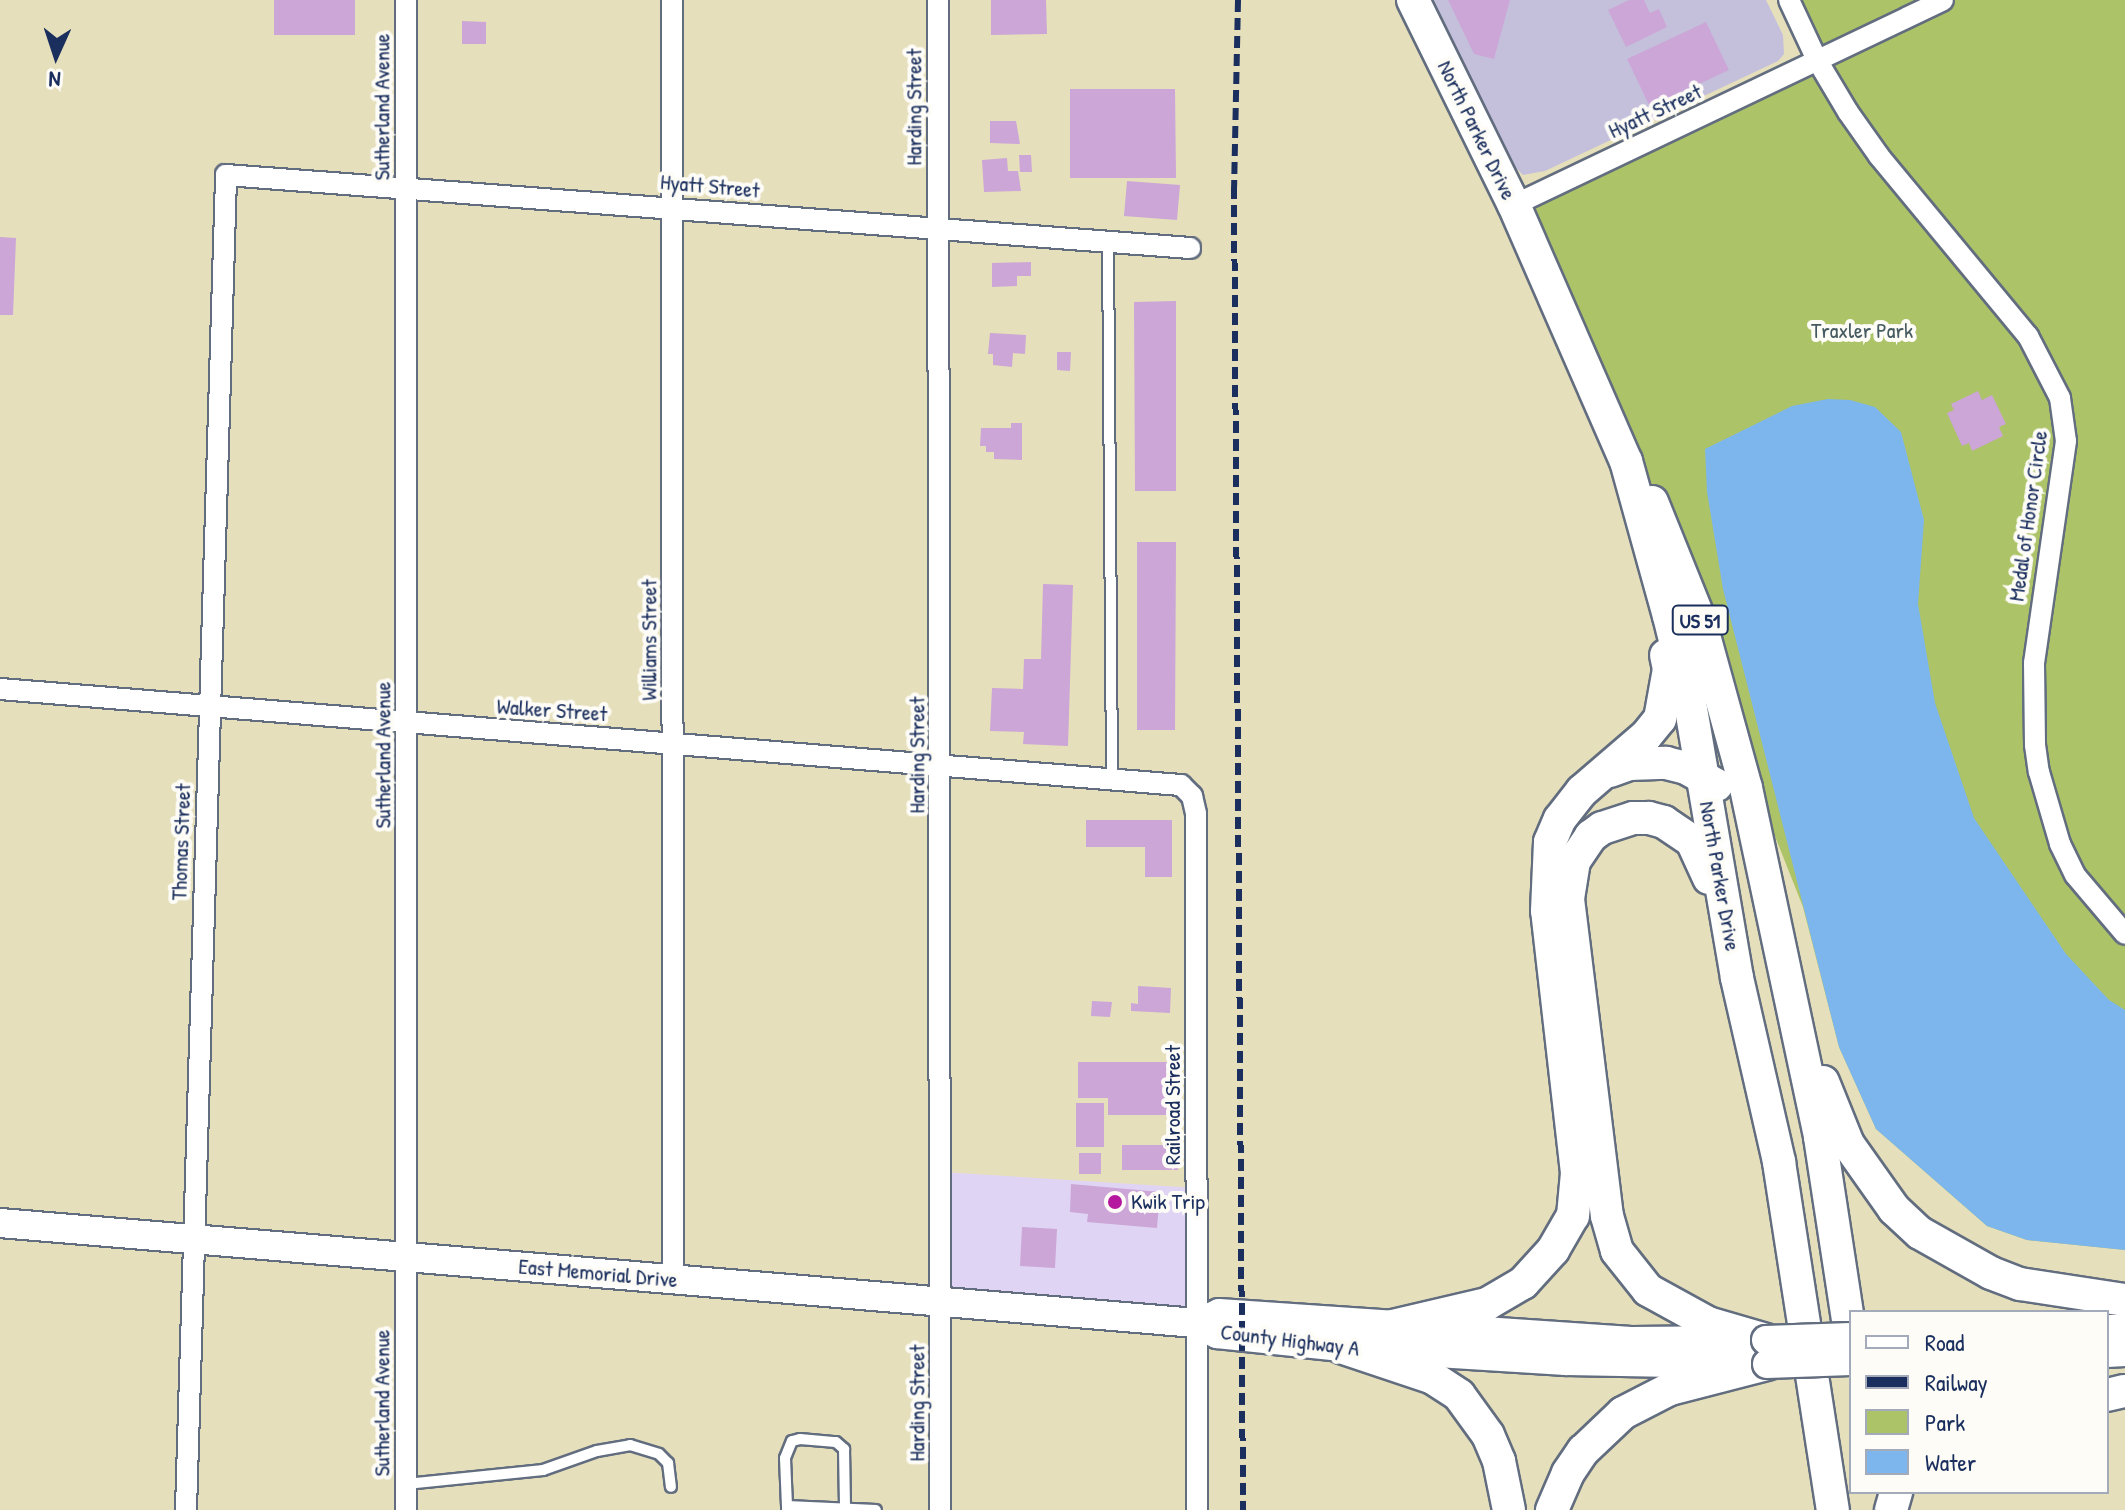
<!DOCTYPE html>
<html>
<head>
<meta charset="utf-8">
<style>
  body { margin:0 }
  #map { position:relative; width:2125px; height:1510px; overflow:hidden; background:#e6dfbb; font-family:"Patrick Hand",sans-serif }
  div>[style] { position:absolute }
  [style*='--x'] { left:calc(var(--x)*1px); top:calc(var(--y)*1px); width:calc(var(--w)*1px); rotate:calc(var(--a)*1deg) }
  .built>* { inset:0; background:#e0d4f4 }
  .industrial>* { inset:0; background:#c4c0db }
  .green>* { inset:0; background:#acc368 }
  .water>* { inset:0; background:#7db6ed }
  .building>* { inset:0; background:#cba6d7 }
  .roads { filter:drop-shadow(2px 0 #626d7f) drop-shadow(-2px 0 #626d7f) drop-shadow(0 2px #626d7f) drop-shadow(0 -2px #626d7f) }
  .service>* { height:10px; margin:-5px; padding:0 5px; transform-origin:5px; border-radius:5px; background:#fff }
  .minor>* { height:20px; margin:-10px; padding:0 10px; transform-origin:10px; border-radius:10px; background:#fff }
  .secondary>* { height:28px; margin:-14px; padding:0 14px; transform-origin:14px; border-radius:14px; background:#fff }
  .primary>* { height:32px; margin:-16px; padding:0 16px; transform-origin:16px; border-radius:16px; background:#fff }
  .rail>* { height:6px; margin-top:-3px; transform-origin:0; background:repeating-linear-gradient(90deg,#1b2f5e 0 12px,transparent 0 18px) }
  .bridges { filter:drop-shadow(2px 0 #626d7f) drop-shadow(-2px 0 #626d7f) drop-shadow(0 2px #626d7f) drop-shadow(0 -2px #626d7f) }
  .secondary-bridge>* { height:28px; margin:-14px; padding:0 14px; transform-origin:14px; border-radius:14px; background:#fff }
  .dots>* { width:22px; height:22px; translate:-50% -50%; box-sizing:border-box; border:4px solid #fdfcf7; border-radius:50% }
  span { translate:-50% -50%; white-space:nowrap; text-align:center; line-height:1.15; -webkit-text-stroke:8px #fdfcf7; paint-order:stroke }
  .shield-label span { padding:2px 6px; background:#fdfcf7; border:2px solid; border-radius:6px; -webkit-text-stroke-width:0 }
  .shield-label { font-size:20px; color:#1b2f5e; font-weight:700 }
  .street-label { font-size:22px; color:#1b2f5e }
  .park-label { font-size:22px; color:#465b61 }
  .poi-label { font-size:22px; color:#1b2f5e }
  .left { translate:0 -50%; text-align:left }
  .legend { position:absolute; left:1849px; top:1310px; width:260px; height:184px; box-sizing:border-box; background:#fdfcf7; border:2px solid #a3aaba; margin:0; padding:10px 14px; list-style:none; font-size:24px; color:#1b2f5e }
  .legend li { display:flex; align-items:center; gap:16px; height:40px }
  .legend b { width:40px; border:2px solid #a3aaba }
  .north { position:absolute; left:16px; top:16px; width:80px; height:80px; -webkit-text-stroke:6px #fdfcf7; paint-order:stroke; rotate:183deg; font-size:22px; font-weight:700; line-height:32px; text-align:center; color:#1b2f5e }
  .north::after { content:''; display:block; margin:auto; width:28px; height:36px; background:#1b2f5e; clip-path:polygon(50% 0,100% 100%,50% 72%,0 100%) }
</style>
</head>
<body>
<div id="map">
  <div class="built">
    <div style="clip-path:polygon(942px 1172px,1197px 1188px,1197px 1323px,941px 1302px)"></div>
  </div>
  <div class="industrial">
    <div style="clip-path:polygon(1433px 0,1766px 0,1783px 35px,1784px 54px,1778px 61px,1545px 171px,1523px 175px,1510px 162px)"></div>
  </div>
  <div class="green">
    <div style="clip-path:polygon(1789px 0,2125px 0,2125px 1250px,2027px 1240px,1987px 1226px,1876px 1129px,1839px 1047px,1803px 907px,1727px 715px,1514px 205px,1816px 61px)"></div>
  </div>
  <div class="water">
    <div style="clip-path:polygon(1828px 399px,1850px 400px,1875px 407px,1901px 432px,1924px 520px,1918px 604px,1935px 703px,1974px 818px,2066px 954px,2109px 1000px,2125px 1010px,2125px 1250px,2027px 1240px,1987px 1226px,1876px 1129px,1839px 1047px,1723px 589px,1707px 492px,1705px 449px,1792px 406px)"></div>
  </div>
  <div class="building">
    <div style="clip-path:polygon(274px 0,355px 0,355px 35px,274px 35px)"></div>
    <div style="clip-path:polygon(991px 0,1046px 0,1047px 34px,991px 35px)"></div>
    <div style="clip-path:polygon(1448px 0,1510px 0,1494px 59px,1474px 54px)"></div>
    <div style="clip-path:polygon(1629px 0,1644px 0,1650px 13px,1659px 9px,1667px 27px,1626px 47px,1608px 10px)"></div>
    <div style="clip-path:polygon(462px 21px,486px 22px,486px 44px,462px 44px)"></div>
    <div style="clip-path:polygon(1706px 22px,1729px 70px,1650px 107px,1627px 59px)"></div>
    <div style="clip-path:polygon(1070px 89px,1175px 89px,1176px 178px,1070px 178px)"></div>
    <div style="clip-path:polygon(990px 121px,1016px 121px,1020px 144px,990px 143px)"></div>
    <div style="clip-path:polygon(1019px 155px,1031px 155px,1032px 172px,1020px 172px)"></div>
    <div style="clip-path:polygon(1007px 158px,1008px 171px,1018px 171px,1021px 191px,984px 192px,982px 160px)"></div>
    <div style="clip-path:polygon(1127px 181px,1180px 185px,1177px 220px,1124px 216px)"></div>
    <div style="clip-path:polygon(0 237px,16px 238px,13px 315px,0 315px)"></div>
    <div style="clip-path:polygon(1031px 262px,1031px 276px,1017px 276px,1017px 286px,992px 287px,992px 263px)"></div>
    <div style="clip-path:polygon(1176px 301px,1176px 491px,1135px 491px,1134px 302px)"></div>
    <div style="clip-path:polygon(990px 333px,1026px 335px,1025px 354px,1013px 353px,1012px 367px,993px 365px,993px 354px,988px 354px)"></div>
    <div style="clip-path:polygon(1057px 352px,1071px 352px,1070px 371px,1057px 370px)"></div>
    <div style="clip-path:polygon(1978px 391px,1982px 400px,1992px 395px,2006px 424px,1999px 427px,2003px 436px,1972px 451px,1969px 443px,1962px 446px,1947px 413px,1954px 410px,1951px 404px)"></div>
    <div style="clip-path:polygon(1011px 423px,1022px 423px,1022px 460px,994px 459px,994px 452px,986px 452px,986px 446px,980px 446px,981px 428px,1011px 428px)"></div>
    <div style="clip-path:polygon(1137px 542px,1176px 542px,1175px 730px,1137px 730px)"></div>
    <div style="clip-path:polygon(1043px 584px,1073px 585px,1068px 746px,1023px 744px,1024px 732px,990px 731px,992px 688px,1023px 689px,1024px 659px,1041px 659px)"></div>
    <div style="clip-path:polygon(1086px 820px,1172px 820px,1172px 877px,1145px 877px,1145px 847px,1086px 847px)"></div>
    <div style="clip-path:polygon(1138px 986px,1171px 988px,1170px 1013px,1131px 1011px,1131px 1003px,1138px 1004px)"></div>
    <div style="clip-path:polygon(1092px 1001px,1112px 1002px,1110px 1017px,1091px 1016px)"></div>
    <div style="clip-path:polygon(1078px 1062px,1176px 1062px,1176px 1081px,1169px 1081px,1170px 1115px,1108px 1115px,1108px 1098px,1078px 1098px)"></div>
    <div style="clip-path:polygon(1076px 1103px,1104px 1103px,1104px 1147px,1076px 1147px)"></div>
    <div style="clip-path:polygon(1122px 1145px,1179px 1145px,1178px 1170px,1122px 1170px)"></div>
    <div style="clip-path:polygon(1079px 1153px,1101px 1153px,1101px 1174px,1079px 1174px)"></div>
    <div style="clip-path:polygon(1071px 1184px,1160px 1192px,1157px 1228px,1087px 1222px,1088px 1214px,1070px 1212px)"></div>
    <div style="clip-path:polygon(1022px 1227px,1057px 1229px,1055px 1268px,1020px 1266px)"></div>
  </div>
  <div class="roads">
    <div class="service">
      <div style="--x:1108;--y:242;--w:535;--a:89.57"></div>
      <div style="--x:406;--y:1484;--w:138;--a:-5.8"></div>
      <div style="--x:543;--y:1470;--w:57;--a:-19.4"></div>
      <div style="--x:597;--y:1451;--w:34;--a:-10"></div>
      <div style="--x:630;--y:1445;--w:30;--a:17"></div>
      <div style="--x:659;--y:1454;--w:13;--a:45"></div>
      <div style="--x:668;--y:1463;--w:24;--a:83"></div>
      <div style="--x:787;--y:1506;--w:48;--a:-92.4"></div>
      <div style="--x:785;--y:1458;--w:18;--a:-68"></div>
      <div style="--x:792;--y:1441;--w:8;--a:-14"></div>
      <div style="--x:800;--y:1439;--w:36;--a:5"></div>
      <div style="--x:836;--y:1442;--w:11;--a:41"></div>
      <div style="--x:844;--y:1449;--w:60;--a:89"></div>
      <div style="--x:787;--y:1510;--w:4;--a:-90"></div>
      <div style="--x:787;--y:1506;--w:89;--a:2.6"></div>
    </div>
    <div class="minor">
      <div style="--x:406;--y:0;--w:1510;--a:90"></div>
      <div style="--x:672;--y:0;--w:1280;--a:89.96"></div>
      <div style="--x:938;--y:0;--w:1510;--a:89.92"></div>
      <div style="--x:1789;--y:0;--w:66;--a:65"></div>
      <div style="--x:1817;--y:60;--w:61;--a:59.2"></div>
      <div style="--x:1848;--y:112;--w:54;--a:54.8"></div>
      <div style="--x:1879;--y:156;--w:234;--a:50.4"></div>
      <div style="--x:2028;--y:336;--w:70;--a:62.7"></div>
      <div style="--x:2060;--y:398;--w:43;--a:82.1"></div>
      <div style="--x:2066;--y:441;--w:224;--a:98.2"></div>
      <div style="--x:2034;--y:663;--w:82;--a:89.3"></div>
      <div style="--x:2035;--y:745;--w:27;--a:82"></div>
      <div style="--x:2039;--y:772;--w:75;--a:73.7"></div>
      <div style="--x:2060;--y:844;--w:34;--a:64"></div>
      <div style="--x:2075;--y:875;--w:77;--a:49.7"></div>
      <div style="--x:1514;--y:205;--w:475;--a:-25.5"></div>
      <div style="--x:0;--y:689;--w:1185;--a:4.65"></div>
      <div style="--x:1181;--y:785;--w:16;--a:45"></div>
      <div style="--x:1192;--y:796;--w:18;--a:77"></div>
      <div style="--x:1196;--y:814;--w:696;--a:89.92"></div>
      <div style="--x:186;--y:1510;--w:1336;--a:-88.28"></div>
      <div style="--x:226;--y:175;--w:967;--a:4.33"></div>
    </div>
    <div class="secondary">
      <div style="--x:0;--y:1223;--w:1201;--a:4.78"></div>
      <div style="--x:1197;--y:1323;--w:23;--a:29"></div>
      <div style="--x:1217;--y:1334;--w:125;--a:6"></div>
      <div style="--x:1341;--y:1347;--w:225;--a:3.6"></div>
      <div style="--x:1566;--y:1361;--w:172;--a:1"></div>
      <div style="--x:1197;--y:1323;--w:24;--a:-24"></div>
      <div style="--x:1219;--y:1313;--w:413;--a:3.9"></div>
      <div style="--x:1631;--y:1341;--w:117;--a:-0.5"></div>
      <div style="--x:2107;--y:1329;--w:18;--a:0"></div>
      <div style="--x:2107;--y:1353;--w:18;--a:-3"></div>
    </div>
    <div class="primary">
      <div style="--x:1413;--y:0;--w:229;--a:63.8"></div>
      <div style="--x:1514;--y:205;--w:279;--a:66.4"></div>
      <div style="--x:1626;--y:461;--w:161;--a:74.5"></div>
      <div style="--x:1669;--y:616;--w:83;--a:76.1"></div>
      <div style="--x:1689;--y:697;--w:285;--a:80.3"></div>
      <div style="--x:1737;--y:978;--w:189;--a:77.1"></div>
      <div style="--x:1779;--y:1162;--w:352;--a:81.2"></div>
      <div style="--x:1652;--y:502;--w:128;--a:68"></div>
      <div style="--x:1700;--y:621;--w:173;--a:74.6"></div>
      <div style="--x:1746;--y:788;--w:357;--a:78"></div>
      <div style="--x:1820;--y:1137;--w:205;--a:81.3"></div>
      <div style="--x:1610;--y:771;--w:20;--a:-20"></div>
      <div style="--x:1629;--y:764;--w:37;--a:-2"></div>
      <div style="--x:1666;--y:763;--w:21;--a:14"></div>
      <div style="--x:1686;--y:768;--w:35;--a:29"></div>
      <div style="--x:1709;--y:878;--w:41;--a:-114.7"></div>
      <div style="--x:1692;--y:841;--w:34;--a:-146"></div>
      <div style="--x:1664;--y:822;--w:16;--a:-165"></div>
      <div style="--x:1649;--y:818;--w:16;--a:180"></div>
      <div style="--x:1633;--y:818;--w:33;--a:162"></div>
      <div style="--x:1602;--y:828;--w:14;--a:144"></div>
      <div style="--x:1591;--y:836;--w:30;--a:124"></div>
      <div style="--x:1574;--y:861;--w:38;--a:99"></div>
      <div style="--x:1568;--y:899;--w:319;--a:83"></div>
      <div style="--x:1607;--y:1216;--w:36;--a:74"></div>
      <div style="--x:1617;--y:1251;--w:50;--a:51.5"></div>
      <div style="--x:1648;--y:1290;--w:68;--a:28.8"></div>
      <div style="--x:1708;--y:1323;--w:60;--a:16.3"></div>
      <div style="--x:1823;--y:1082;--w:67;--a:68"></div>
      <div style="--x:1848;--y:1144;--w:80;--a:54.7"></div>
      <div style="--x:1894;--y:1209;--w:35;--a:43"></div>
      <div style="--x:1920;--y:1233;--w:81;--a:29.4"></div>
      <div style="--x:1991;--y:1273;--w:31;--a:21"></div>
      <div style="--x:2020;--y:1284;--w:106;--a:8.7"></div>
      <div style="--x:1388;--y:1327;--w:102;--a:-13.1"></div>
      <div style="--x:1487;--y:1304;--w:42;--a:-30.3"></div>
      <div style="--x:1523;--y:1283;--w:45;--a:-47.7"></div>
      <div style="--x:1553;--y:1250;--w:39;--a:-60"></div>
      <div style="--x:1573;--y:1216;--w:43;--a:-84.7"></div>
      <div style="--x:1577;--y:1173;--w:264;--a:-96.5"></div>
      <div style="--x:1547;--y:911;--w:69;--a:-87.5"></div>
      <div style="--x:1550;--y:842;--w:25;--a:-67"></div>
      <div style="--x:1560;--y:819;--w:36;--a:-52"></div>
      <div style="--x:1582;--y:791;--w:84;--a:-40.7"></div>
      <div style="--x:1646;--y:736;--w:22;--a:-51"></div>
      <div style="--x:1660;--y:719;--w:51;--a:-79.8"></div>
      <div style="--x:1669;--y:669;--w:14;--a:-102"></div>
      <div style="--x:1341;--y:1347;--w:97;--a:18.6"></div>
      <div style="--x:1433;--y:1378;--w:31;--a:33"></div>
      <div style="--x:1459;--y:1395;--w:49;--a:54.1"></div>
      <div style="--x:1488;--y:1435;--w:28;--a:67"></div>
      <div style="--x:1499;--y:1461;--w:50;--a:78.5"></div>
      <div style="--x:2107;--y:1395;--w:18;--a:-13"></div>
      <div style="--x:1552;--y:1510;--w:40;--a:-66.6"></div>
      <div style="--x:1568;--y:1473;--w:27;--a:-56"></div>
      <div style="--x:1583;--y:1451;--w:55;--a:-43.5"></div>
      <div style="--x:1623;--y:1413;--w:53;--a:-27.1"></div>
      <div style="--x:1670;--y:1389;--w:100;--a:-14.5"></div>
      <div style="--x:1891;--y:1510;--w:19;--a:-74"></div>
    </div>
  </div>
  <div class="rail">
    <div style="--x:1238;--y:0;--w:187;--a:91.2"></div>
    <div style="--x:1234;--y:187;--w:1323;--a:89.61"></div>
  </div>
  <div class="bridges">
    <div class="secondary-bridge">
      <div style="--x:1766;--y:1340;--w:85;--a:-2"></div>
      <div style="--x:1767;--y:1364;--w:84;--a:-2"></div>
    </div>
  </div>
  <div class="dots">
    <div style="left:1115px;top:1202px;background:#b5179e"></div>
  </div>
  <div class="shield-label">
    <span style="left:1700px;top:620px">US 51</span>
  </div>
  <div class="street-label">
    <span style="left:382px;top:107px;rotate:-90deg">Sutherland Avenue</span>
    <span style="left:914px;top:107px;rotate:-90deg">Harding Street</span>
    <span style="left:1655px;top:111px;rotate:-25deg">Hyatt Street</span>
    <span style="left:1477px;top:130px;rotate:64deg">North Parker Drive</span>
    <span style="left:710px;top:186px;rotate:5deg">Hyatt Street</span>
    <span style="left:2028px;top:516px;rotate:-82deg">Medal of Honor Circle</span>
    <span style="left:649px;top:640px;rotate:-90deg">Williams Street</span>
    <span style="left:552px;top:710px;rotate:4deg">Walker Street</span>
    <span style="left:383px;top:755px;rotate:-90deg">Sutherland Avenue</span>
    <span style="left:917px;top:755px;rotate:-90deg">Harding Street</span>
    <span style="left:181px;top:842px;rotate:-88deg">Thomas Street</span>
    <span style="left:1720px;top:876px;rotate:80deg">North Parker Drive</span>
    <span style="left:1173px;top:1105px;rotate:-90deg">Railroad Street</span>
    <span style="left:598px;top:1273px;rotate:5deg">East Memorial Drive</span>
    <span style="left:1290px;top:1340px;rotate:7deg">County Highway A</span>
    <span style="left:382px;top:1403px;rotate:-90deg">Sutherland Avenue</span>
    <span style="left:917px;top:1403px;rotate:-90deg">Harding Street</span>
  </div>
  <div class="park-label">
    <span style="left:1862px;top:331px">Traxler Park</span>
  </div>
  <div class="poi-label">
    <span class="left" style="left:1131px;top:1202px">Kwik Trip</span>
  </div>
  <ul class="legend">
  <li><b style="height:10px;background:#fff"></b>Road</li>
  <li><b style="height:10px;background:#1b2f5e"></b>Railway</li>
  <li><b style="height:22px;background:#acc368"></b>Park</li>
  <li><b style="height:22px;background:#7db6ed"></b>Water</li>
  </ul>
  <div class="north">N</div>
</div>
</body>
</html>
